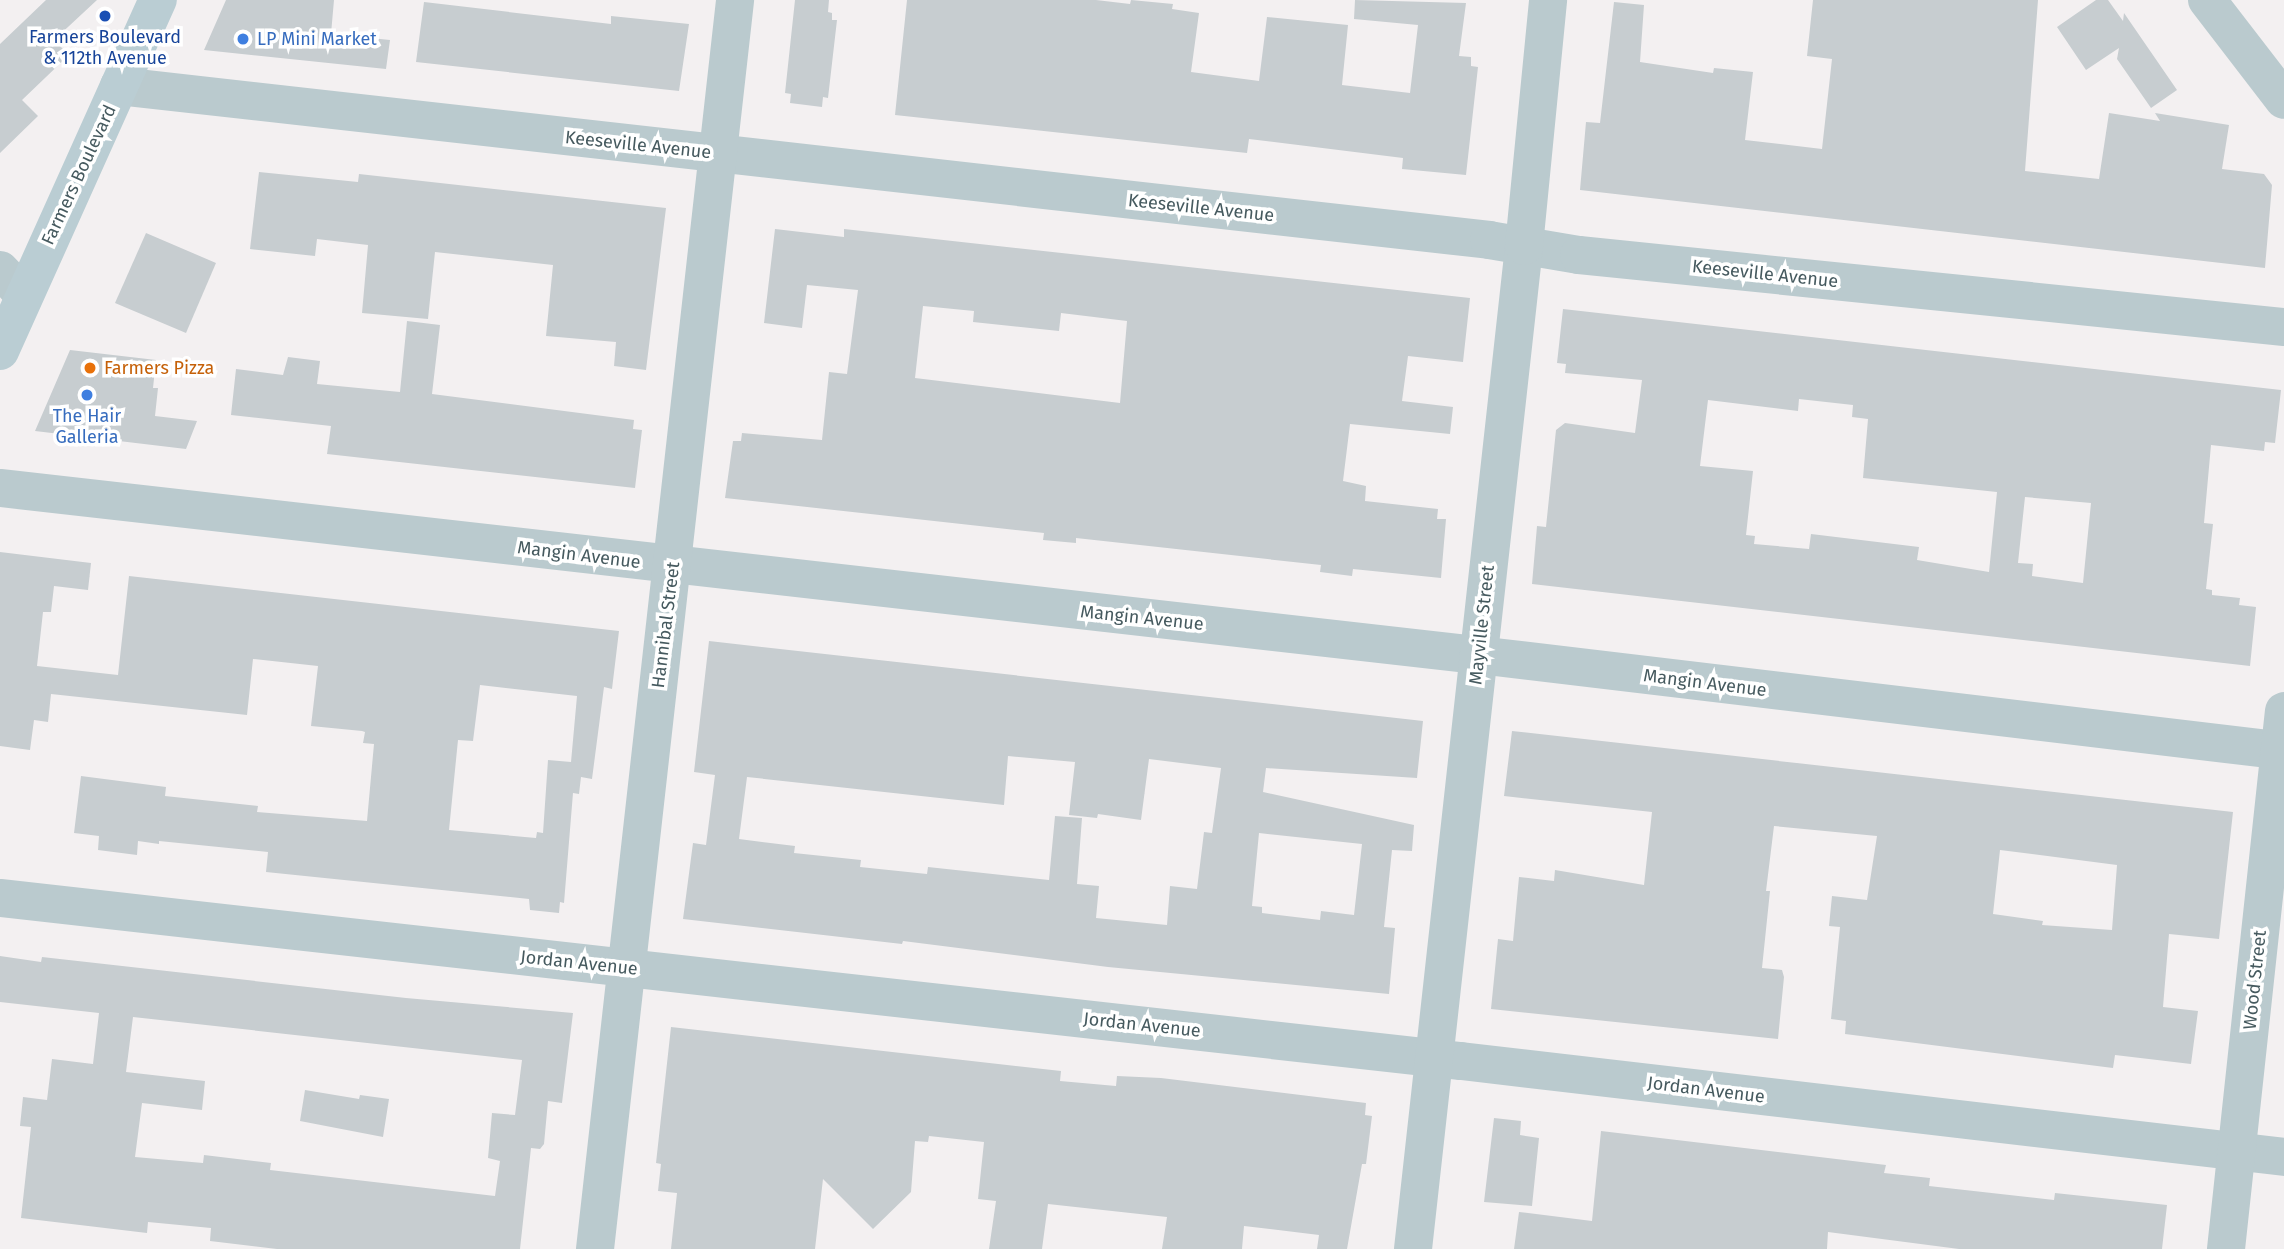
<!DOCTYPE html>
<html>
<head>
<meta charset="utf-8">
<style>
  body { margin:0 }
  #map { position:relative; width:2284px; height:1249px; overflow:hidden; background:#f3f0f1; font-family:"Fira Sans",sans-serif }
  div>[style] { position:absolute }
  [style*='--x'] { left:calc(var(--x)*1px); top:calc(var(--y)*1px); width:calc(var(--w)*1px); rotate:calc(var(--a)*1deg) }
  .building>* { inset:0; background:#c7cdd0 }
  .minor>* { height:38px; margin:-19px; padding:0 19px; transform-origin:19px; border-radius:19px; background:#bacace }
  .secondary>* { height:38px; margin:-19px; padding:0 19px; transform-origin:19px; border-radius:19px; background:#bacdd3 }
  .dots>* { width:19px; height:19px; translate:-50% -50%; box-sizing:border-box; border:4px solid #fff; border-radius:50% }
  span { translate:-50% -50%; white-space:nowrap; text-align:center; line-height:1.15; -webkit-text-stroke:7px #fff; paint-order:stroke }
  .transit-label { font-size:18px; color:#164399 }
  .shop-label { font-size:18px; color:#366cbe }
  .left { translate:0 -50%; text-align:left }
  .street-label { font-size:18px; color:#465a5f }
  .food-label { font-size:18px; color:#c56008 }
</style>
</head>
<body>
<div id="map">
  <div class="building">
    <div style="clip-path:polygon(46px 0,97px 0,54px 40px,69px 55px,22px 100px,38px 116px,0 153px,0 44px)"></div>
    <div style="clip-path:polygon(226px 0,334px 0,331px 34px,390px 40px,386px 69px,204px 50px)"></div>
    <div style="clip-path:polygon(795px 0,829px 0,828px 12px,832px 13px,832px 20px,837px 20px,828px 98px,823px 97px,822px 107px,790px 103px,791px 94px,785px 93px)"></div>
    <div style="clip-path:polygon(907px 0,1096px 0,1130px 4px,1131px 0,1173px 4px,1172px 9px,1199px 13px,1191px 72px,1259px 81px,1267px 17px,1348px 25px,1342px 85px,1410px 93px,1418px 25px,1354px 19px,1355px 0,1466px 3px,1459px 56px,1471px 57px,1471px 66px,1478px 67px,1466px 175px,1402px 169px,1403px 158px,1249px 139px,1247px 153px,895px 115px)"></div>
    <div style="clip-path:polygon(1813px 0,2038px 0,2025px 171px,2099px 179px,2109px 113px,2160px 121px,2155px 113px,2229px 125px,2222px 169px,2264px 174px,2272px 185px,2265px 268px,1580px 190px,1586px 122px,1600px 123px,1614px 2px,1644px 5px,1640px 62px,1713px 73px,1714px 68px,1753px 72px,1745px 140px,1822px 149px,1832px 59px,1807px 56px)"></div>
    <div style="clip-path:polygon(2096px 0,2108px 0,2123px 21px,2124px 13px,2177px 90px,2151px 108px,2117px 59px,2119px 48px,2086px 70px,2057px 27px)"></div>
    <div style="clip-path:polygon(424px 2px,611px 24px,611px 16px,689px 24px,679px 91px,416px 62px)"></div>
    <div style="clip-path:polygon(259px 172px,358px 182px,359px 174px,666px 208px,646px 370px,614px 366px,616px 342px,546px 336px,553px 265px,435px 252px,428px 319px,362px 313px,368px 245px,317px 239px,315px 256px,250px 249px)"></div>
    <div style="clip-path:polygon(evenodd,775px 229px,844px 237px,844px 229px,1470px 298px,1463px 362px,1408px 356px,1402px 401px,1453px 407px,1450px 434px,1350px 424px,1343px 481px,1366px 486px,1365px 501px,1438px 509px,1437px 519px,1446px 519px,1441px 578px,1353px 569px,1352px 576px,1320px 572px,1321px 565px,1076px 538px,1076px 543px,1043px 540px,1044px 533px,725px 498px,733px 441px,741px 441px,742px 433px,822px 440px,829px 372px,847px 374px,858px 290px,807px 285px,802px 328px,764px 323px,775px 229px,923px 306px,974px 311px,973px 322px,1059px 331px,1061px 313px,1127px 321px,1120px 403px,915px 378px,923px 306px)"></div>
    <div style="clip-path:polygon(146px 233px,216px 263px,186px 333px,115px 303px)"></div>
    <div style="clip-path:polygon(evenodd,1563px 309px,2281px 390px,2275px 443px,2265px 442px,2264px 451px,2211px 445px,2204px 523px,2213px 524px,2206px 589px,2212px 590px,2212px 595px,2240px 598px,2239px 605px,2256px 607px,2250px 666px,1532px 584px,1537px 526px,1546px 527px,1556px 430px,1565px 423px,1635px 433px,1642px 380px,1565px 373px,1566px 364px,1557px 363px,1563px 309px,1799px 399px,1853px 405px,1852px 417px,1868px 419px,1863px 478px,1997px 492px,1989px 572px,1917px 560px,1919px 547px,1811px 534px,1809px 549px,1754px 544px,1755px 536px,1746px 535px,1753px 471px,1700px 466px,1708px 400px,1798px 411px,1799px 399px,1563px 309px,2025px 497px,2091px 503px,2083px 583px,2032px 576px,2033px 564px,2018px 563px,2025px 497px)"></div>
    <div style="clip-path:polygon(407px 321px,440px 325px,432px 394px,634px 420px,633px 429px,642px 430px,635px 488px,327px 454px,331px 426px,231px 415px,236px 369px,283px 375px,288px 357px,320px 361px,317px 384px,400px 392px)"></div>
    <div style="clip-path:polygon(70px 350px,156px 360px,153px 388px,158px 388px,155px 416px,197px 421px,186px 449px,35px 431px)"></div>
    <div style="clip-path:polygon(evenodd,0 552px,91px 563px,88px 590px,54px 586px,51px 612px,43px 612px,37px 666px,118px 675px,129px 576px,619px 631px,612px 689px,604px 687px,592px 779px,581px 777px,579px 794px,573px 793px,564px 903px,560px 902px,559px 913px,530px 910px,529px 899px,266px 872px,268px 852px,159px 841px,159px 844px,138px 841px,137px 855px,98px 850px,99px 836px,74px 833px,81px 776px,166px 787px,165px 796px,258px 806px,257px 812px,367px 821px,374px 744px,363px 743px,365px 732px,362px 731px,311px 726px,318px 666px,253px 659px,247px 715px,51px 694px,48px 722px,34px 720px,30px 750px,0 746px,0 552px,480px 685px,577px 696px,571px 762px,548px 760px,543px 833px,537px 832px,536px 838px,449px 830px,458px 740px,473px 741px,480px 685px)"></div>
    <div style="clip-path:polygon(evenodd,709px 641px,1423px 721px,1417px 778px,1266px 768px,1263px 792px,1414px 825px,1412px 851px,1392px 850px,1384px 927px,1395px 928px,1389px 994px,1108px 967px,903px 941px,902px 944px,683px 919px,693px 843px,706px 845px,715px 775px,694px 772px,709px 641px,1008px 756px,1075px 762px,1069px 815px,1097px 818px,1098px 814px,1141px 820px,1149px 759px,1221px 768px,1212px 833px,1204px 832px,1197px 889px,1170px 886px,1167px 925px,1096px 918px,1099px 886px,1077px 884px,1082px 818px,1055px 816px,1049px 880px,928px 867px,927px 874px,860px 867px,861px 860px,794px 853px,795px 846px,739px 839px,747px 777px,1004px 805px,1008px 756px,709px 641px,1259px 833px,1362px 844px,1354px 915px,1321px 911px,1320px 920px,1262px 913px,1262px 907px,1252px 906px,1259px 833px)"></div>
    <div style="clip-path:polygon(evenodd,1512px 731px,2233px 812px,2219px 939px,2169px 934px,2163px 1007px,2198px 1011px,2191px 1064px,2115px 1055px,2113px 1068px,1845px 1034px,1846px 1021px,1831px 1019px,1840px 927px,1829px 926px,1832px 896px,1867px 900px,1877px 836px,1774px 826px,1766px 891px,1770px 891px,1762px 968px,1782px 970px,1784px 977px,1778px 1039px,1491px 1009px,1498px 939px,1513px 941px,1519px 877px,1554px 881px,1555px 870px,1644px 885px,1652px 812px,1504px 796px,1512px 731px,2000px 850px,2117px 865px,2112px 930px,2042px 925px,2043px 921px,1993px 914px,2000px 850px)"></div>
    <div style="clip-path:polygon(evenodd,0 956px,41px 962px,42px 957px,406px 998px,573px 1013px,562px 1103px,548px 1101px,544px 1144px,540px 1149px,531px 1148px,520px 1249px,277px 1249px,210px 1241px,211px 1228px,148px 1222px,147px 1233px,21px 1218px,31px 1127px,20px 1126px,23px 1097px,47px 1100px,52px 1059px,93px 1064px,99px 1013px,0 1002px,0 956px,133px 1017px,522px 1060px,515px 1115px,492px 1113px,488px 1158px,500px 1161px,495px 1196px,270px 1170px,271px 1163px,204px 1155px,203px 1163px,135px 1157px,142px 1103px,202px 1110px,205px 1081px,126px 1072px,133px 1017px)"></div>
    <div style="clip-path:polygon(671px 1027px,1061px 1071px,1060px 1081px,1116px 1086px,1117px 1076px,1161px 1078px,1366px 1103px,1365px 1115px,1372px 1116px,1366px 1164px,1362px 1164px,1347px 1249px,1317px 1249px,1319px 1235px,1244px 1226px,1242px 1249px,1162px 1249px,1167px 1217px,1048px 1204px,1042px 1249px,989px 1249px,996px 1201px,978px 1199px,984px 1142px,929px 1136px,928px 1142px,915px 1141px,911px 1192px,873px 1229px,823px 1179px,815px 1249px,671px 1249px,677px 1193px,658px 1191px,661px 1164px,656px 1163px)"></div>
    <div style="clip-path:polygon(305px 1090px,359px 1099px,360px 1095px,389px 1099px,383px 1137px,300px 1121px)"></div>
    <div style="clip-path:polygon(1494px 1118px,1521px 1121px,1520px 1135px,1539px 1138px,1532px 1206px,1484px 1202px)"></div>
    <div style="clip-path:polygon(1601px 1131px,1886px 1165px,1884px 1173px,1930px 1178px,1929px 1186px,2054px 1200px,2055px 1193px,2167px 1205px,2162px 1249px,1959px 1249px,1828px 1232px,1827px 1249px,1514px 1249px,1519px 1212px,1592px 1221px)"></div>
  </div>
  <div class="minor">
    <div style="--x:2207;--y:0;--w:126;--a:52.4"></div>
    <div style="--x:119;--y:86;--w:1379;--a:6.41"></div>
    <div style="--x:1489;--y:240;--w:91;--a:9.5"></div>
    <div style="--x:1579;--y:255;--w:709;--a:5.83"></div>
    <div style="--x:0;--y:270;--w:35;--a:46"></div>
    <div style="--x:0;--y:488;--w:1487;--a:6.45"></div>
    <div style="--x:1478;--y:655;--w:812;--a:6.79"></div>
    <div style="--x:0;--y:898;--w:1470;--a:6.37"></div>
    <div style="--x:1461;--y:1061;--w:829;--a:6.65"></div>
    <div style="--x:595;--y:1249;--w:1257;--a:-83.6"></div>
    <div style="--x:1413;--y:1249;--w:1009;--a:-83.68"></div>
    <div style="--x:1524;--y:246;--w:247;--a:-84.4"></div>
    <div style="--x:2226;--y:1249;--w:541;--a:-83.85"></div>
  </div>
  <div class="secondary">
    <div style="--x:0;--y:351;--w:385;--a:-65.8"></div>
  </div>
  <div class="dots">
    <div style="left:105px;top:16px;background:#1a4fb4"></div>
    <div style="left:243px;top:39px;background:#3f7fe0"></div>
    <div style="left:90px;top:368px;background:#e8710a"></div>
    <div style="left:87px;top:395px;background:#3f7fe0"></div>
  </div>
  <div class="transit-label">
    <span style="left:105px;top:48px">Farmers Boulevard<br>&amp; 112th Avenue</span>
  </div>
  <div class="shop-label">
    <span class="left" style="left:257px;top:39px">LP Mini Market</span>
    <span style="left:87px;top:427px">The Hair<br>Galleria</span>
  </div>
  <div class="street-label">
    <span style="left:638px;top:145px;rotate:6deg">Keeseville Avenue</span>
    <span style="left:79px;top:175px;rotate:-65deg">Farmers Boulevard</span>
    <span style="left:1201px;top:208px;rotate:6deg">Keeseville Avenue</span>
    <span style="left:1765px;top:274px;rotate:6deg">Keeseville Avenue</span>
    <span style="left:579px;top:555px;rotate:7deg">Mangin Avenue</span>
    <span style="left:1142px;top:618px;rotate:6deg">Mangin Avenue</span>
    <span style="left:666px;top:625px;rotate:-83deg">Hannibal Street</span>
    <span style="left:1482px;top:625px;rotate:-84deg">Mayville Street</span>
    <span style="left:1705px;top:683px;rotate:7deg">Mangin Avenue</span>
    <span style="left:579px;top:963px;rotate:6deg">Jordan Avenue</span>
    <span style="left:2255px;top:980px;rotate:-84deg">Wood Street</span>
    <span style="left:1142px;top:1025px;rotate:6deg">Jordan Avenue</span>
    <span style="left:1706px;top:1090px;rotate:7deg">Jordan Avenue</span>
  </div>
  <div class="food-label">
    <span class="left" style="left:104px;top:368px">Farmers Pizza</span>
  </div>
</div>
</body>
</html>
